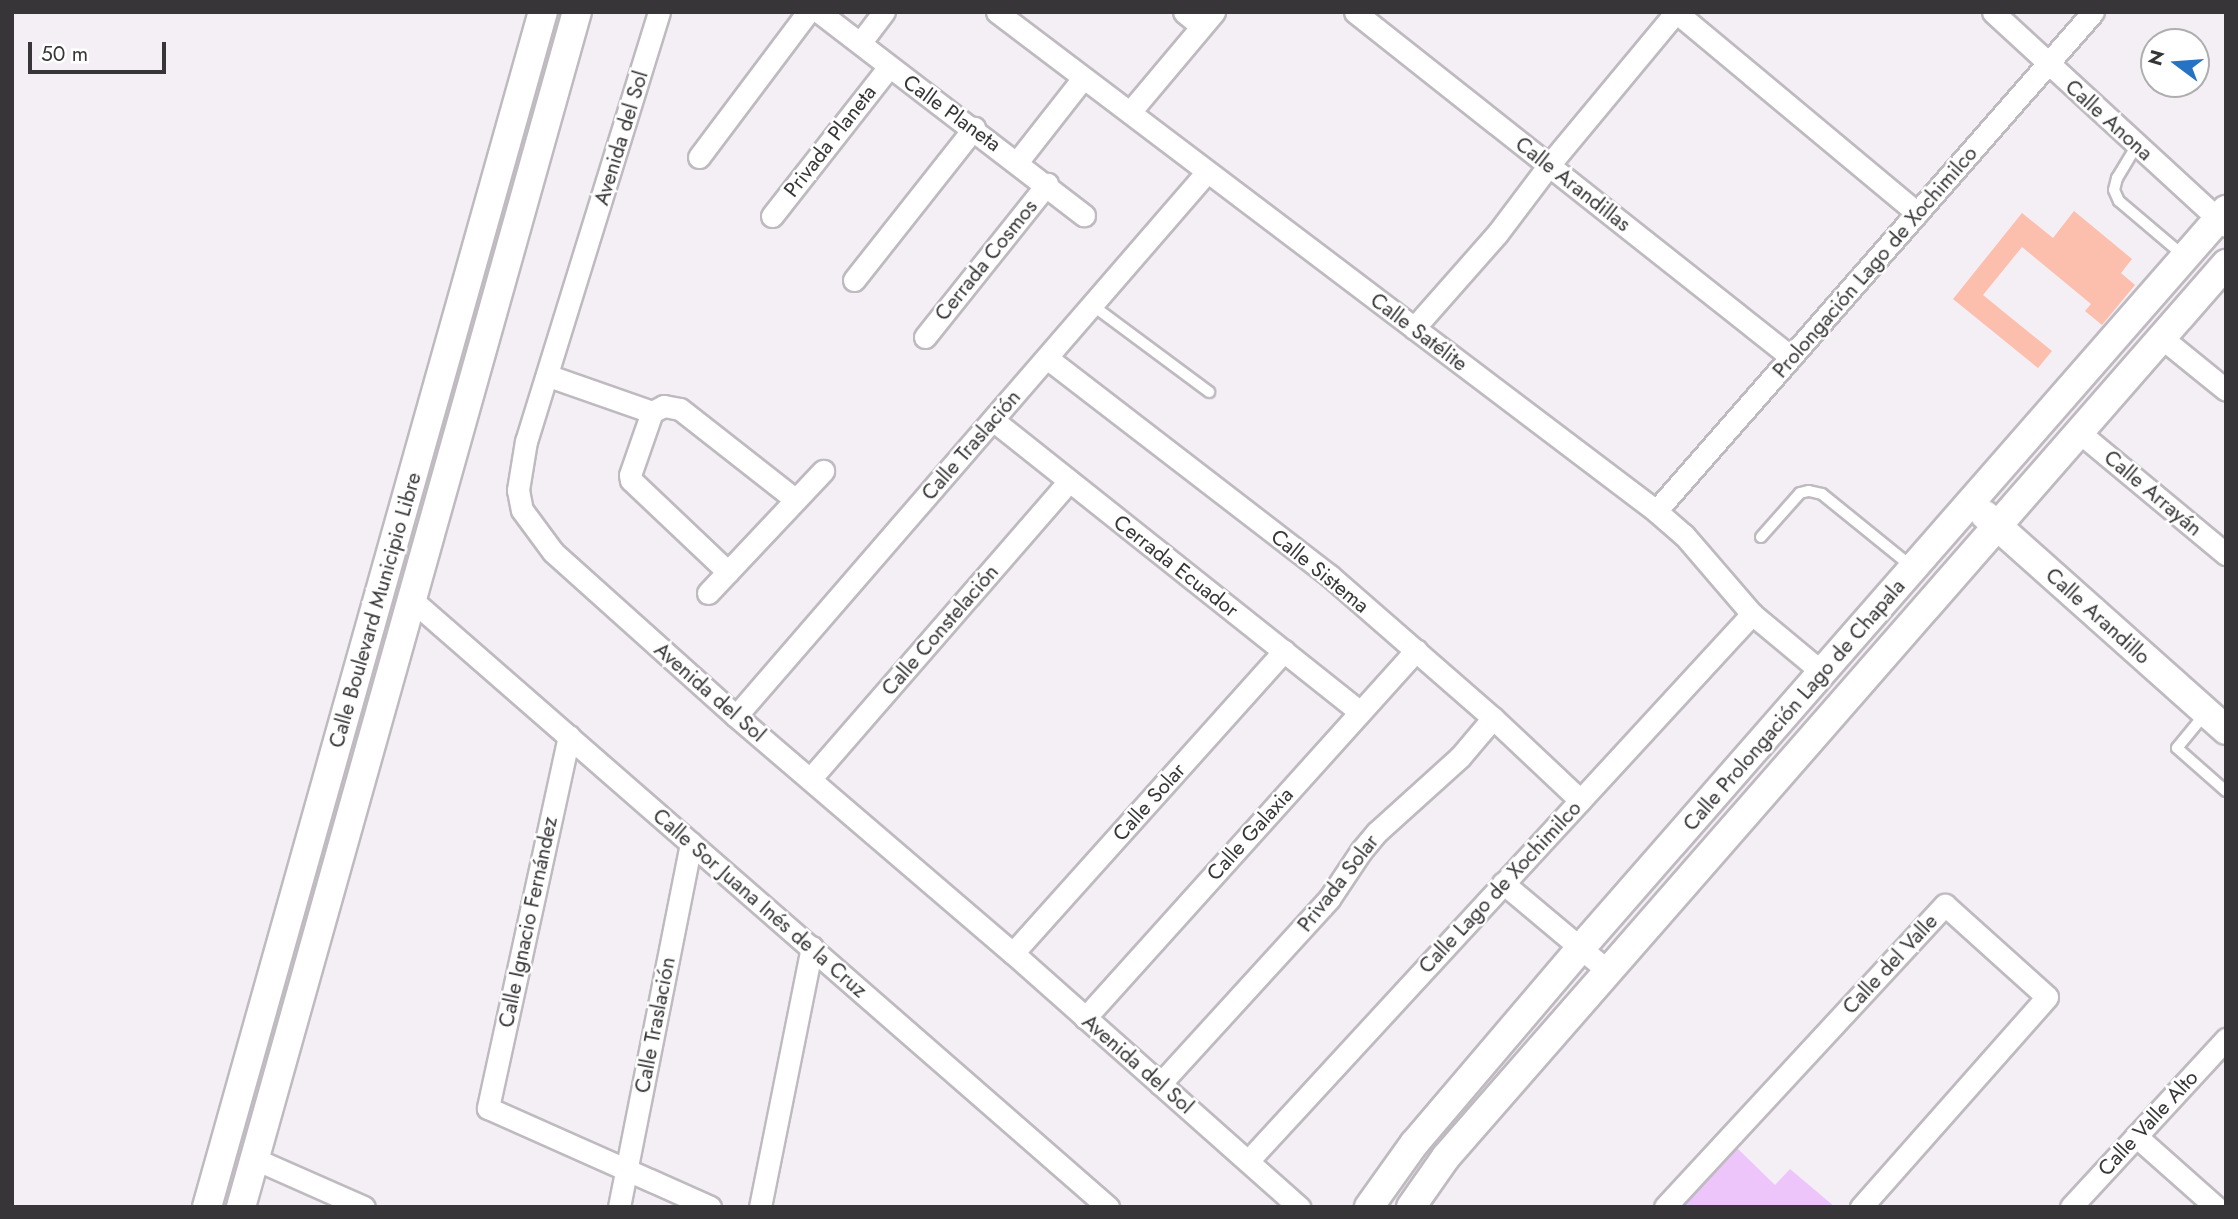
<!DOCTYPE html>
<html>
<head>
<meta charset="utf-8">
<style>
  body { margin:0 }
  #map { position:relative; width:2238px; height:1219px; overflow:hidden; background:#f4eff5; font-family:Jost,sans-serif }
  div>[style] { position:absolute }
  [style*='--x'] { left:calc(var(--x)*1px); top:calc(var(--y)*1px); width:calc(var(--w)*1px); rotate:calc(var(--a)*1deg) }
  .green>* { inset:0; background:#eec5fb }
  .building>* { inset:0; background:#fcbead }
  .roads { filter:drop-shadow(2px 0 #bfbac0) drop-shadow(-2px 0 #bfbac0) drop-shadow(0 2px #bfbac0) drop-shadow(0 -2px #bfbac0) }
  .lane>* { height:10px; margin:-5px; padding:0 5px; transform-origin:5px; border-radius:5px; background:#fff }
  .street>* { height:21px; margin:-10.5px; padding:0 10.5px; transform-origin:10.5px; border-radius:10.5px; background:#fff }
  .secondary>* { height:28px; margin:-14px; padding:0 14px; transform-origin:14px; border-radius:14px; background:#fff }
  span { translate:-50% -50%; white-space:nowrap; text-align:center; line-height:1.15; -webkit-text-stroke:5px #fff; paint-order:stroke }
  .street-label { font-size:21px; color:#373537 }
  .frame { position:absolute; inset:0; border:14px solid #373537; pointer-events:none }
  .north { position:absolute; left:2140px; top:28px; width:70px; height:70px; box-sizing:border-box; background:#fff; border:2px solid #afaeaf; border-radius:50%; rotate:286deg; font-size:19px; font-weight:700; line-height:28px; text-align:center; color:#373537 }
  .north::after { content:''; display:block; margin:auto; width:24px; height:32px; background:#2573c2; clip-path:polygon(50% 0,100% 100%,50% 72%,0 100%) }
  .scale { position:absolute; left:28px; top:42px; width:138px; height:32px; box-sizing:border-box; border:4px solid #373537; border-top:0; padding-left:9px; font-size:21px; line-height:24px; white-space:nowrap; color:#373537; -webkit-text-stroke:5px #fff; paint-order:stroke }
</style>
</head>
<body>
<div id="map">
  <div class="green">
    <div style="clip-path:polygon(1736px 1147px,1775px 1185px,1790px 1169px,1835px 1207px,1683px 1207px)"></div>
  </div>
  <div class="building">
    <div style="clip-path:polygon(2074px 211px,2132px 259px,2121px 273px,2135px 285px,2102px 325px,2085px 311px,2091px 304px,2022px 247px,1983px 295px,2052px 351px,2038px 368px,1953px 299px,2022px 213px,2053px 238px)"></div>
  </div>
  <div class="roads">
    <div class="lane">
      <div style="--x:2137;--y:145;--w:39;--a:121"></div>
      <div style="--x:2117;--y:178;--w:12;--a:104"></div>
      <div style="--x:2114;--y:190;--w:12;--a:66"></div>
      <div style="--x:2119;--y:201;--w:87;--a:40.3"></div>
      <div style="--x:1092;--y:305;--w:146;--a:36.6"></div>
      <div style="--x:1761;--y:537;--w:59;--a:-48.4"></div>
      <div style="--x:1800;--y:493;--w:9;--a:-13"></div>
      <div style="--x:1809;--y:491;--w:13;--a:13"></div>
      <div style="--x:1822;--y:494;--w:116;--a:39"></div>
      <div style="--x:2205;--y:714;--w:44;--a:129.5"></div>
      <div style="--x:2177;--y:748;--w:65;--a:41.3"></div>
    </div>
    <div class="street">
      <div style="--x:659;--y:12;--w:449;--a:107.2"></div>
      <div style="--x:526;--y:441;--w:50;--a:99.3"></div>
      <div style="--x:518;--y:490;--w:20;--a:79"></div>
      <div style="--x:522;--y:510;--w:52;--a:53.6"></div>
      <div style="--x:553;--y:552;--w:246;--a:41.9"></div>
      <div style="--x:736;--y:716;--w:365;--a:40.6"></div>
      <div style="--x:1013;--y:953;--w:383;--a:41.6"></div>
      <div style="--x:819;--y:12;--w:334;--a:37.5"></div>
      <div style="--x:997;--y:12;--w:827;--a:37.13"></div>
      <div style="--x:1656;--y:511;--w:37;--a:41"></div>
      <div style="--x:1684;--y:535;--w:104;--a:49.3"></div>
      <div style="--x:1752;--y:614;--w:92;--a:39.7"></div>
      <div style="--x:1184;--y:12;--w:22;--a:39"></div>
      <div style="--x:1355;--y:12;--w:556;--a:38.35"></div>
      <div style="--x:1676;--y:12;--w:314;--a:39.8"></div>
      <div style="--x:1993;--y:12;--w:316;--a:42.6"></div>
      <div style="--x:861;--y:42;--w:38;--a:-53"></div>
      <div style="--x:1130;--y:112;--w:131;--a:-50"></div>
      <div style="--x:699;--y:157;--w:181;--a:-53.1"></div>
      <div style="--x:1018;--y:161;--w:105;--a:-51.9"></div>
      <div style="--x:772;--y:216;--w:189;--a:-51.9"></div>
      <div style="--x:854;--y:280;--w:194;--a:-51.7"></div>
      <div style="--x:1414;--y:328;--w:125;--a:-48.6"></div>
      <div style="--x:1497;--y:234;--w:86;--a:-53"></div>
      <div style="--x:1549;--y:165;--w:199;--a:-50.3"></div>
      <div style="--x:925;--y:337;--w:196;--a:-51.4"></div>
      <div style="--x:2162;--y:338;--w:82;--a:39.1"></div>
      <div style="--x:1047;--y:358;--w:357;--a:37.6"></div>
      <div style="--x:1330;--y:576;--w:216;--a:41.1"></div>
      <div style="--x:1493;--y:718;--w:120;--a:43.3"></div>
      <div style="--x:549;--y:376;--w:109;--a:19.3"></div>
      <div style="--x:993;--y:420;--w:469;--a:38.5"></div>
      <div style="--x:2080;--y:433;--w:190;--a:39.7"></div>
      <div style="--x:1656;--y:511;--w:663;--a:-48.79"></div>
      <div style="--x:728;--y:572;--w:134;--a:-136.5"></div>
      <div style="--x:631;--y:480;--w:5;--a:-101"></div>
      <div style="--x:630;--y:475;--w:67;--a:-70.8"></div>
      <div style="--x:652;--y:412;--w:13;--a:-27"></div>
      <div style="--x:664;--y:406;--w:16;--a:11"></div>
      <div style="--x:680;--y:409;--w:147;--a:38.1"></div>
      <div style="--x:708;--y:593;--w:168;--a:-46.7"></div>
      <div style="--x:412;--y:600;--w:924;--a:41.09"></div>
      <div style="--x:736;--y:716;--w:718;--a:-49.12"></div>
      <div style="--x:569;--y:736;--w:381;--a:102.3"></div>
      <div style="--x:488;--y:1108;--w:243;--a:24"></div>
      <div style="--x:811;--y:778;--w:393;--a:-49"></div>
      <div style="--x:1503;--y:883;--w:137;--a:40"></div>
      <div style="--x:1013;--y:953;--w:406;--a:-48.1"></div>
      <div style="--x:1085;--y:1018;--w:495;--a:-48"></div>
      <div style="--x:1160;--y:1084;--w:251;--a:-47.6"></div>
      <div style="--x:1329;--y:899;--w:58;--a:-56.3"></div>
      <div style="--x:1361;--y:851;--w:25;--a:-50"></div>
      <div style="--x:1377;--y:832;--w:112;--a:-42.1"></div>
      <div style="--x:1460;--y:757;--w:51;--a:-49.8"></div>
      <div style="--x:2136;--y:1136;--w:107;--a:41.6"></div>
      <div style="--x:255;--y:1159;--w:119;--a:23.8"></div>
      <div style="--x:1248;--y:1161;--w:744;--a:-47.34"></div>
      <div style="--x:619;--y:1207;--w:371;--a:-78.8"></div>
      <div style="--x:760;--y:1207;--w:265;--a:-78.7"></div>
      <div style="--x:1665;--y:1207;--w:412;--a:-47.2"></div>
      <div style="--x:1945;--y:905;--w:137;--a:42"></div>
      <div style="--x:2047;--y:997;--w:281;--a:131.5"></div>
      <div style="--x:2071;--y:1207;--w:229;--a:-47.3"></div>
    </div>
    <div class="secondary">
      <div style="--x:1985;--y:515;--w:323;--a:41.7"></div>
      <div style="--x:207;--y:1207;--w:1241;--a:-74.3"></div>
      <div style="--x:241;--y:1207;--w:1241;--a:-74.3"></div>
      <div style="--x:1369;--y:1207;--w:77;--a:-54.5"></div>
      <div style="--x:1414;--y:1144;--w:256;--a:-49.6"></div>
      <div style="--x:1580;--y:949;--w:982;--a:-48.84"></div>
      <div style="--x:1411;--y:1207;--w:61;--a:-55"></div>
      <div style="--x:1446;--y:1157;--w:1186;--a:-48.86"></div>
    </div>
  </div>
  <div class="street-label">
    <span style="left:952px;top:113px;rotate:36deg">Calle Planeta</span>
    <span style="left:2109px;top:120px;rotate:42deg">Calle Anona</span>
    <span style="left:621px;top:138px;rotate:-73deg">Avenida del Sol</span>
    <span style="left:830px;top:141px;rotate:-52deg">Privada Planeta</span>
    <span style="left:1573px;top:184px;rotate:38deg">Calle Arandillas</span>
    <span style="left:986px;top:260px;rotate:-51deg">Cerrada Cosmos</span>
    <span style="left:1875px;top:262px;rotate:-49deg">Prolongación Lago de Xochimilco</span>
    <span style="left:1419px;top:332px;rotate:37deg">Calle Satélite</span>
    <span style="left:971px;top:445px;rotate:-49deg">Calle Traslación</span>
    <span style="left:2153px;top:493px;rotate:40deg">Calle Arrayán</span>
    <span style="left:1176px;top:566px;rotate:38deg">Cerrada Ecuador</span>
    <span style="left:1320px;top:571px;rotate:39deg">Calle Sistema</span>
    <span style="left:375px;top:610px;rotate:-74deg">Calle Boulevard Municipio Libre</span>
    <span style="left:2098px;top:616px;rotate:42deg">Calle Arandillo</span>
    <span style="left:940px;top:630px;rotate:-49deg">Calle Constelación</span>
    <span style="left:710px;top:692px;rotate:41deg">Avenida del Sol</span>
    <span style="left:1794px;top:705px;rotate:-49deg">Calle Prolongación Lago de Chapala</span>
    <span style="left:1149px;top:802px;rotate:-48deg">Calle Solar</span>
    <span style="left:1250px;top:834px;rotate:-48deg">Calle Galaxia</span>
    <span style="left:1338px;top:883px;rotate:-52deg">Privada Solar</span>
    <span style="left:1500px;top:887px;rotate:-47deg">Calle Lago de Xochimilco</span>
    <span style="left:760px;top:903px;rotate:41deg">Calle Sor Juana Inés de la Cruz</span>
    <span style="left:528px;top:922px;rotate:-78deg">Calle Ignacio Fernández</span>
    <span style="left:1890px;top:964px;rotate:-47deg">Calle del Valle</span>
    <span style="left:655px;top:1025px;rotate:-79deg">Calle Traslación</span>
    <span style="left:1138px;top:1064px;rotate:41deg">Avenida del Sol</span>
    <span style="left:2148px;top:1123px;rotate:-47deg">Calle Valle Alto</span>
  </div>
  <div class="frame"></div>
  <div class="north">N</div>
  <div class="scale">50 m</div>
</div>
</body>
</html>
